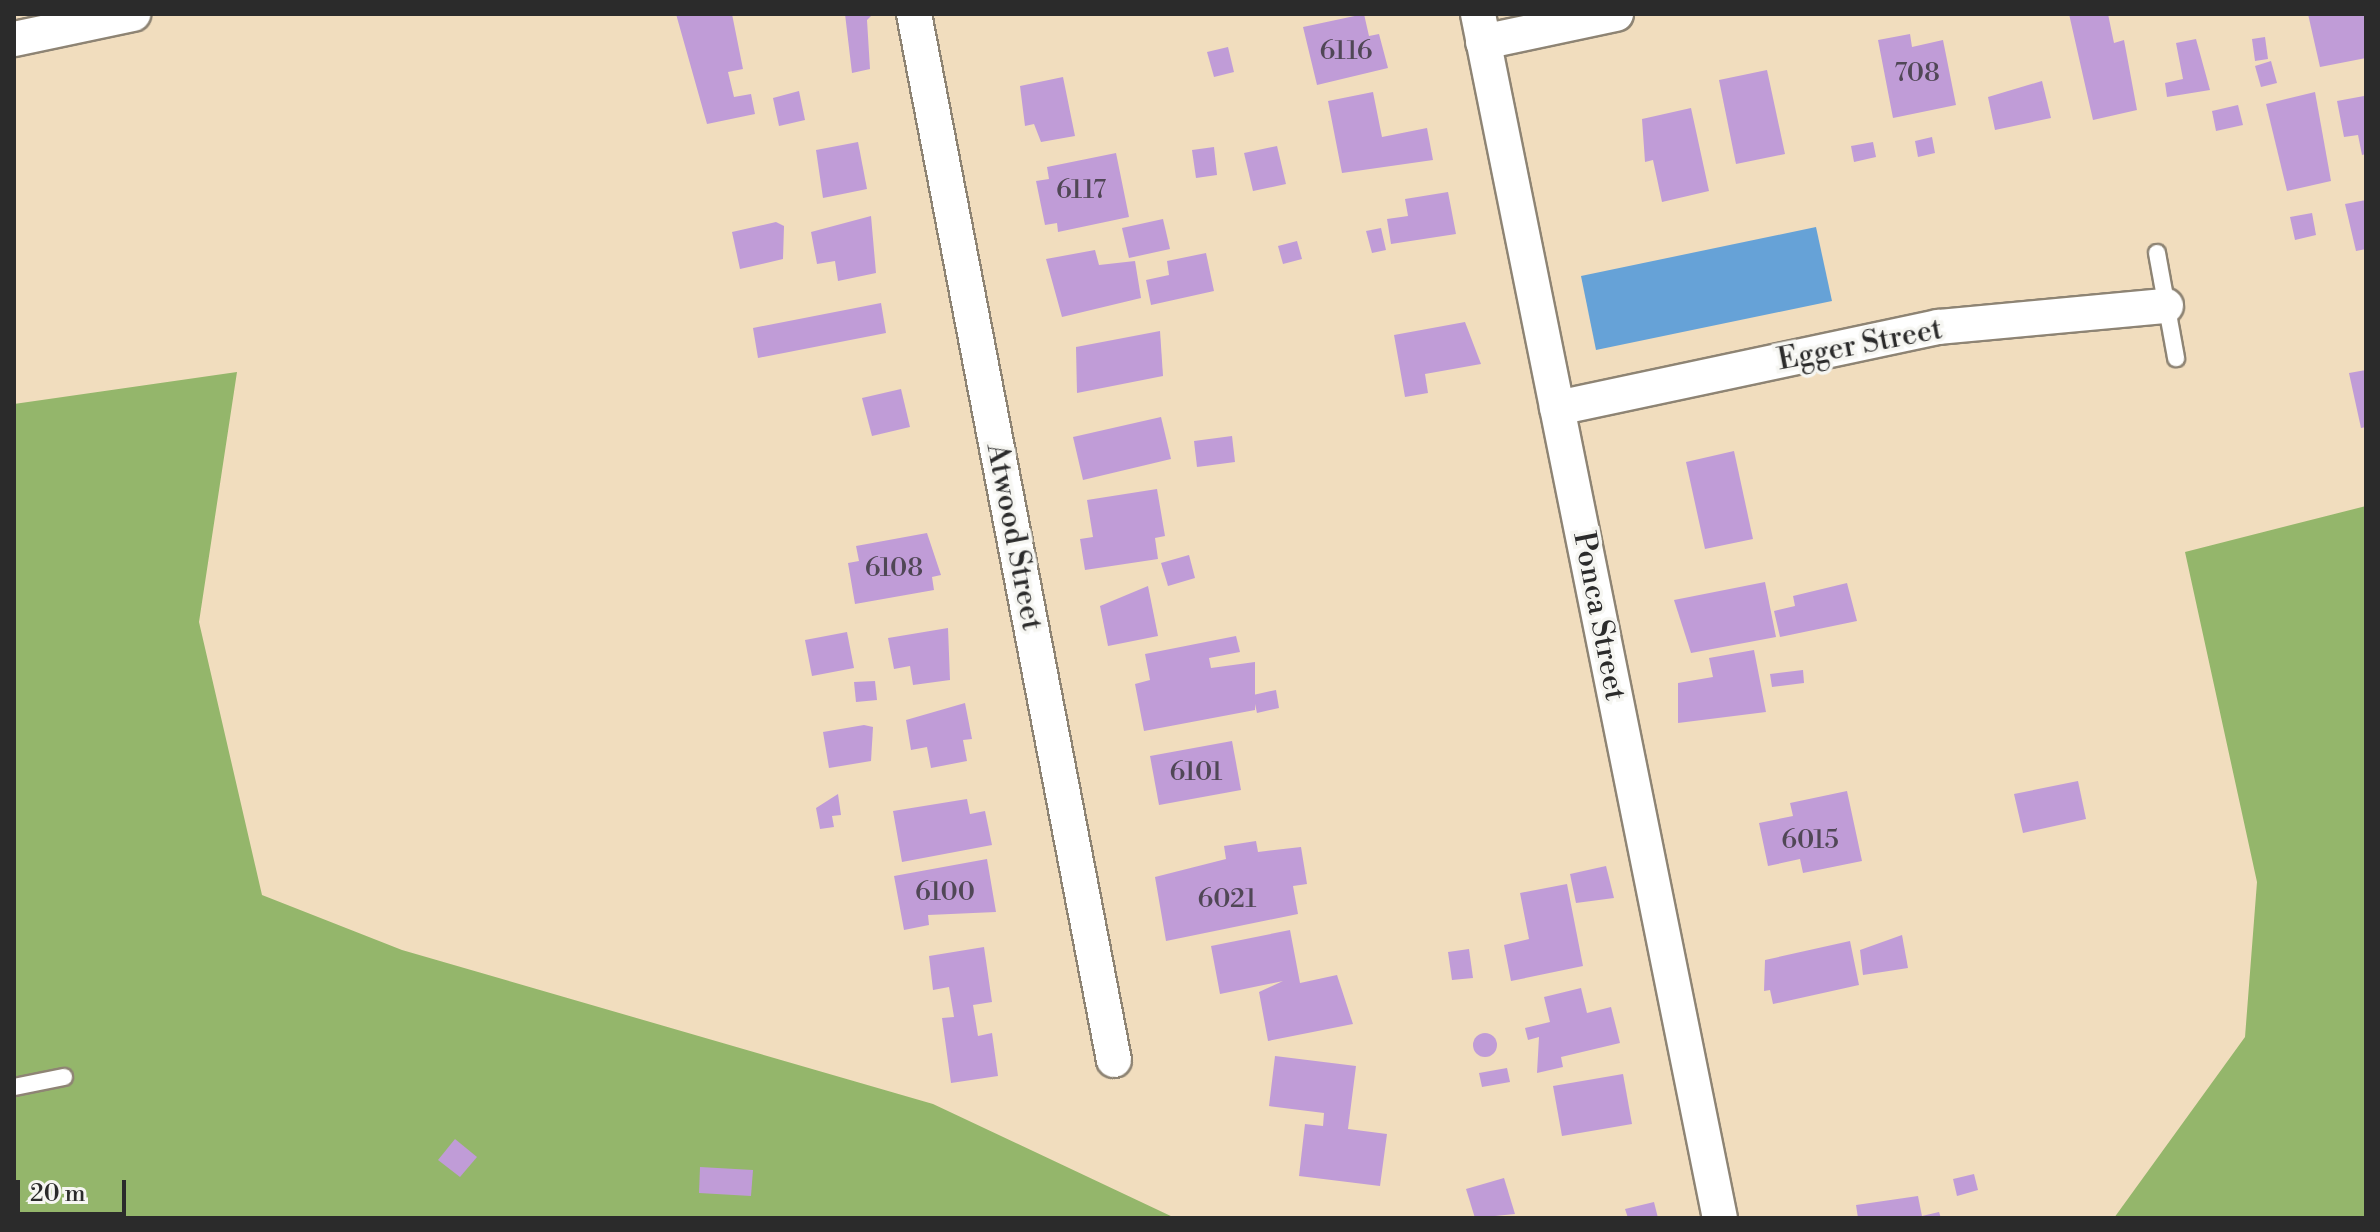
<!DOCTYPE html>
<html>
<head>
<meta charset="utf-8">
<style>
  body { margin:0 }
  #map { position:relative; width:2380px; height:1232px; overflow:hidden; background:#f1ddbe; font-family:"Libre Bodoni",serif }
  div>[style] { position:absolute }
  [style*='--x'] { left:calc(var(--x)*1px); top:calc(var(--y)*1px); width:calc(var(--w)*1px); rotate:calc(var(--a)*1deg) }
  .forest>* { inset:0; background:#94b66b }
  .water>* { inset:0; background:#66a2d7 }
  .building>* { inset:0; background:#c09cd7 }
  .round { border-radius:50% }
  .roads { filter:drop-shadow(2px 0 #8e8474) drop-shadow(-2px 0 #8e8474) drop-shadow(0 2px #8e8474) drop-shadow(0 -2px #8e8474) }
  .lane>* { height:16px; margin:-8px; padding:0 8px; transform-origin:8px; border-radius:8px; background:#fff }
  .street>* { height:34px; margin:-17px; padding:0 17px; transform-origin:17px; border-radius:17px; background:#fff }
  span { translate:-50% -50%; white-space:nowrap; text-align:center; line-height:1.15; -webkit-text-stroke:7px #f6f6f2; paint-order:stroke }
  .number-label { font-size:26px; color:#504756 }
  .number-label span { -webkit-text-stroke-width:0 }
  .street-label { font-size:30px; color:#2b2b2b }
  .frame { position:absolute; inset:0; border:16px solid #2b2b2b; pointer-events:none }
  .scale { position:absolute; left:16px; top:1180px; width:110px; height:36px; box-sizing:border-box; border:4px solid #2b2b2b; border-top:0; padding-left:10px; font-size:24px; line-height:28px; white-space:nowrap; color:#2b2b2b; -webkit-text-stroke:6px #f6f6f2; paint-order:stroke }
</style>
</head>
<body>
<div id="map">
  <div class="forest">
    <div style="clip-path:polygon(237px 372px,199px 622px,262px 895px,402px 950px,933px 1104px,1175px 1218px,14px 1218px,14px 404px)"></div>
    <div style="clip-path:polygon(2366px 506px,2366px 1218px,2114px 1218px,2245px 1037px,2257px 882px,2185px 552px)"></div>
  </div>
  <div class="water">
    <div style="clip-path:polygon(1816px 227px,1832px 301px,1596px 350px,1581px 276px)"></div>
  </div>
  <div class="building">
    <div style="clip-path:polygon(676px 14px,732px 14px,743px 69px,728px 72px,734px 97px,751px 94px,755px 114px,707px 124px)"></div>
    <div style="clip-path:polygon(845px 14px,873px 14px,867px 20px,870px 69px,852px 73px)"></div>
    <div style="clip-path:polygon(1364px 14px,1369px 36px,1379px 34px,1388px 68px,1317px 85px,1303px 27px)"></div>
    <div style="clip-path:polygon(2069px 14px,2108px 14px,2114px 43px,2124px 40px,2137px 110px,2093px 120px)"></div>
    <div style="clip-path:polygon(2308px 14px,2366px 14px,2366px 58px,2320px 67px)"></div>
    <div style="clip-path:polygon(1910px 34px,1912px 47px,1943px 40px,1956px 105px,1893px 118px,1878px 40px)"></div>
    <div style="clip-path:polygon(2265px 37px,2268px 59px,2255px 61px,2252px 39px)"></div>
    <div style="clip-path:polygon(2196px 39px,2210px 90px,2167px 97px,2165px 83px,2183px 79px,2176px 43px)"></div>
    <div style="clip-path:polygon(1228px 47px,1234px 72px,1214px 77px,1207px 52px)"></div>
    <div style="clip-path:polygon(2271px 61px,2277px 83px,2261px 87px,2255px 66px)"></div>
    <div style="clip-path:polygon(1767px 70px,1785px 154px,1736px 164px,1719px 80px)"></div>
    <div style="clip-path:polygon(1063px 77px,1075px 136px,1041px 142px,1034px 124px,1025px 126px,1020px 86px)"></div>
    <div style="clip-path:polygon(2042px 81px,2051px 118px,1995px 130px,1988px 97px)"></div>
    <div style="clip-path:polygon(799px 91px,805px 120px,779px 126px,773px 98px)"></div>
    <div style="clip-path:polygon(1373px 92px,1382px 137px,1427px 128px,1433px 160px,1342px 173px,1328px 101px)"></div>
    <div style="clip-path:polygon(2315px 92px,2331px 181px,2287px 191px,2266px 104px)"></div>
    <div style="clip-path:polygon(2364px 96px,2366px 154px,2362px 155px,2358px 135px,2344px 137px,2337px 101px)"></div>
    <div style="clip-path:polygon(2238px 105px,2243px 125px,2216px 131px,2212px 111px)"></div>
    <div style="clip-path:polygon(1691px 108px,1709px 191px,1662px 202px,1653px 160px,1645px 162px,1642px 119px)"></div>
    <div style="clip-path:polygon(1932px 137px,1935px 153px,1918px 157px,1915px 141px)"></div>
    <div style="clip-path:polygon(858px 142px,867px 189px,823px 198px,816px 150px)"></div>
    <div style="clip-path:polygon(1873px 142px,1876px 157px,1854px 162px,1851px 146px)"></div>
    <div style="clip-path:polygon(1277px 146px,1286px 184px,1253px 191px,1244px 153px)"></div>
    <div style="clip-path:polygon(1214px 147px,1217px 175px,1196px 178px,1192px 150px)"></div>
    <div style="clip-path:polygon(1116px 153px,1129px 217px,1058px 232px,1057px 223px,1045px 225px,1036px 181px,1049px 179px,1047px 167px)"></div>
    <div style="clip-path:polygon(1448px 192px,1456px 234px,1391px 244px,1387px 219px,1408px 216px,1405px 199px)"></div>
    <div style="clip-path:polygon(2366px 200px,2366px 249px,2356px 251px,2345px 204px)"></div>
    <div style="clip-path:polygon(2312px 213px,2316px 235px,2295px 240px,2290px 217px)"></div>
    <div style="clip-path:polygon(871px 216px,876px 273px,838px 281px,835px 261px,817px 264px,811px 232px)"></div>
    <div style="clip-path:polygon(1163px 219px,1170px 249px,1129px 258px,1122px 228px)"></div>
    <div style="clip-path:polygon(776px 222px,784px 226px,783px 259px,740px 269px,732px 232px)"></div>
    <div style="clip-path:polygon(1381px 228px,1386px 250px,1372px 253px,1366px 231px)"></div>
    <div style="clip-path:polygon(1297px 241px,1302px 259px,1283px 264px,1278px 246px)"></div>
    <div style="clip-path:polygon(1095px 250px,1099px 265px,1135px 261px,1141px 298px,1062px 317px,1046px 259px)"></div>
    <div style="clip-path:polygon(1206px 253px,1214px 291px,1151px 305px,1146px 280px,1169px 275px,1167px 261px)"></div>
    <div style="clip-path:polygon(881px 303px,886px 333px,758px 358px,753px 328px)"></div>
    <div style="clip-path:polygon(1465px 322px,1481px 364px,1425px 374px,1428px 393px,1405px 397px,1394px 335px)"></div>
    <div style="clip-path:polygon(1160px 331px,1163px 376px,1077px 393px,1076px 347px)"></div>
    <div style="clip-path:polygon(2366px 370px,2366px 427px,2361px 428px,2349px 373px)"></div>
    <div style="clip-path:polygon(901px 389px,910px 427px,872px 436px,862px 398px)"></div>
    <div style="clip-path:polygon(1161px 417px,1171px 459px,1083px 480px,1073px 437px)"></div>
    <div style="clip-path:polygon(1232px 436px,1235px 462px,1197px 467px,1194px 441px)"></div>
    <div style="clip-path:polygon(1734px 451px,1753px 539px,1705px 549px,1686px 462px)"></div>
    <div style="clip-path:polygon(1157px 489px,1165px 536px,1155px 538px,1158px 559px,1085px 570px,1080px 539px,1093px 537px,1087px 500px)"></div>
    <div style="clip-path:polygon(927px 533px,941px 575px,932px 577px,934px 590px,855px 604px,848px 563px,859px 561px,856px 546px)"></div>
    <div style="clip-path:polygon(1189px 555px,1195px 578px,1168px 586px,1161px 563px)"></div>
    <div style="clip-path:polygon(1765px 582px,1776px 637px,1691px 653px,1674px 600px)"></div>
    <div style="clip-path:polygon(1847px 583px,1857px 621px,1780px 637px,1774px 611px,1795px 606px,1793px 596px)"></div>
    <div style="clip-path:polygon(1148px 586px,1158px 636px,1108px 646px,1100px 606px)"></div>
    <div style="clip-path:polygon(948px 628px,950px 680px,913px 685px,910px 666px,894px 669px,888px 638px)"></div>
    <div style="clip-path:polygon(847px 632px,854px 668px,812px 676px,805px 640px)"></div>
    <div style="clip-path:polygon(1236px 636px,1240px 652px,1209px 658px,1211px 668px,1255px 662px,1255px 710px,1144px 731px,1135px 684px,1150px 680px,1145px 654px)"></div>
    <div style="clip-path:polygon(1754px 650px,1766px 712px,1678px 723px,1678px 683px,1713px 677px,1709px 658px)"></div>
    <div style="clip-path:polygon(1803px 670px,1804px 683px,1772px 687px,1770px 674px)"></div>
    <div style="clip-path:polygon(875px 681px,877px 700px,856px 702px,854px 682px)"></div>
    <div style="clip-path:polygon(1276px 690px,1279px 708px,1257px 713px,1253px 695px)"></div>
    <div style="clip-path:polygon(965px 703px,972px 739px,963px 740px,967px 761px,931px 768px,927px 747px,911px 750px,906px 720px)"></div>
    <div style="clip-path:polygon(864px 725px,873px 727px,871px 761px,829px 768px,823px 732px)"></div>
    <div style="clip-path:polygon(1232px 741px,1241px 790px,1159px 805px,1150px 756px)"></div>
    <div style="clip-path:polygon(2078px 781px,2086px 819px,2023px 833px,2014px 794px)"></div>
    <div style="clip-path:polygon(1847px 791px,1862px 861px,1803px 873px,1800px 859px,1768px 866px,1759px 823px,1793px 816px,1790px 803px)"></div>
    <div style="clip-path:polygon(838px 794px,841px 815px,832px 816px,834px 827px,820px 829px,816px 808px)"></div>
    <div style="clip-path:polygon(967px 799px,970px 814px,985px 811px,992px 845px,902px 862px,893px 811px)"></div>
    <div style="clip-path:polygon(1256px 841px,1258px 852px,1301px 847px,1307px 884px,1293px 886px,1298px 914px,1166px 941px,1155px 877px,1226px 859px,1224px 846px)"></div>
    <div style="clip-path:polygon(987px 859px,996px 912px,928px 915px,929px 925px,904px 930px,894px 876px)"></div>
    <div style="clip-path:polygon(1606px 866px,1614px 898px,1576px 903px,1570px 874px)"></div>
    <div style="clip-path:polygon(1567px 884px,1583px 966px,1511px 981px,1504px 945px,1529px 939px,1520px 893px)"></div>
    <div style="clip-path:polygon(1290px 930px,1300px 983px,1337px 975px,1353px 1024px,1268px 1041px,1259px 992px,1283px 981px,1220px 994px,1211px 946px)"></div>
    <div style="clip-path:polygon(1902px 935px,1908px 968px,1863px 975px,1860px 950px)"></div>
    <div style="clip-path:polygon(1850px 941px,1859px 985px,1773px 1004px,1770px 990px,1764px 991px,1765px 960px)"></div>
    <div style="clip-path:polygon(984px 947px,992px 1002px,973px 1005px,978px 1036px,992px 1033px,998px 1076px,951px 1083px,942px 1018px,954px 1017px,949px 987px,933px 990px,929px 956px)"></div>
    <div style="clip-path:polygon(1469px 949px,1473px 978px,1452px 980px,1448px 952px)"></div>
    <div style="clip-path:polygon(1581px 988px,1587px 1013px,1611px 1007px,1620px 1043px,1561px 1057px,1563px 1067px,1537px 1073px,1539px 1037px,1528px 1040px,1525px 1028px,1550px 1022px,1544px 997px)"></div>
    <div class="round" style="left:1473px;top:1033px;width:24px;height:24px"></div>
    <div style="clip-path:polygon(1275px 1056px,1356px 1066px,1348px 1129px,1387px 1134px,1380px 1186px,1299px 1176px,1305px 1124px,1323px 1126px,1324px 1113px,1269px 1106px)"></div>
    <div style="clip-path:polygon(1507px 1068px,1510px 1082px,1482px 1087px,1479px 1073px)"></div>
    <div style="clip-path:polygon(1623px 1074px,1632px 1124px,1562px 1136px,1553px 1086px)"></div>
    <div style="clip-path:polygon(455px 1139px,477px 1157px,460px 1177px,438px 1160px)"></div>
    <div style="clip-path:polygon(700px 1167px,753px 1170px,751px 1196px,699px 1193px)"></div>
    <div style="clip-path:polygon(1974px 1174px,1978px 1190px,1957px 1196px,1953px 1179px)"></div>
    <div style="clip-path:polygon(1504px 1178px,1515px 1214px,1475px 1218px,1466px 1189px)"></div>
    <div style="clip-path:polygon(1918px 1196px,1922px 1216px,1939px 1212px,1941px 1218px,1858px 1218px,1856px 1205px)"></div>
    <div style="clip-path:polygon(1654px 1202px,1658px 1218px,1628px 1218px,1625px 1209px)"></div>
  </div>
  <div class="roads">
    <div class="lane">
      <div style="--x:2157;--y:253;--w:107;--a:79.7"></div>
      <div style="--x:14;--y:1087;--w:51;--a:-11.3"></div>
    </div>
    <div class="street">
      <div style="--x:914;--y:14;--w:1065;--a:79.18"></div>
      <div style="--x:1478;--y:14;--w:1228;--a:78.64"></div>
      <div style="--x:14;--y:39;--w:122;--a:-11.9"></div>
      <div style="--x:1483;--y:42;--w:136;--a:-11.9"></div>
      <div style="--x:1557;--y:408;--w:390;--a:-12"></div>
      <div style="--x:1938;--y:327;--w:229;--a:-5.3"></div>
    </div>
  </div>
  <div class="number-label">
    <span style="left:1346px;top:52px">6116</span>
    <span style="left:1917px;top:74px">708</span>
    <span style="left:1081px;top:191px">6117</span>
    <span style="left:894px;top:569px">6108</span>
    <span style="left:1196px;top:773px">6101</span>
    <span style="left:1810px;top:841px">6015</span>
    <span style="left:945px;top:893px">6100</span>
    <span style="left:1227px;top:900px">6021</span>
  </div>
  <div class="street-label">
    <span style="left:1860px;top:345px;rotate:-11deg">Egger Street</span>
    <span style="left:1014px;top:537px;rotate:79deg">Atwood Street</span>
    <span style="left:1599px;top:616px;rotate:79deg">Ponca Street</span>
  </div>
  <div class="frame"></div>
  <div class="scale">20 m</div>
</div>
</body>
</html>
